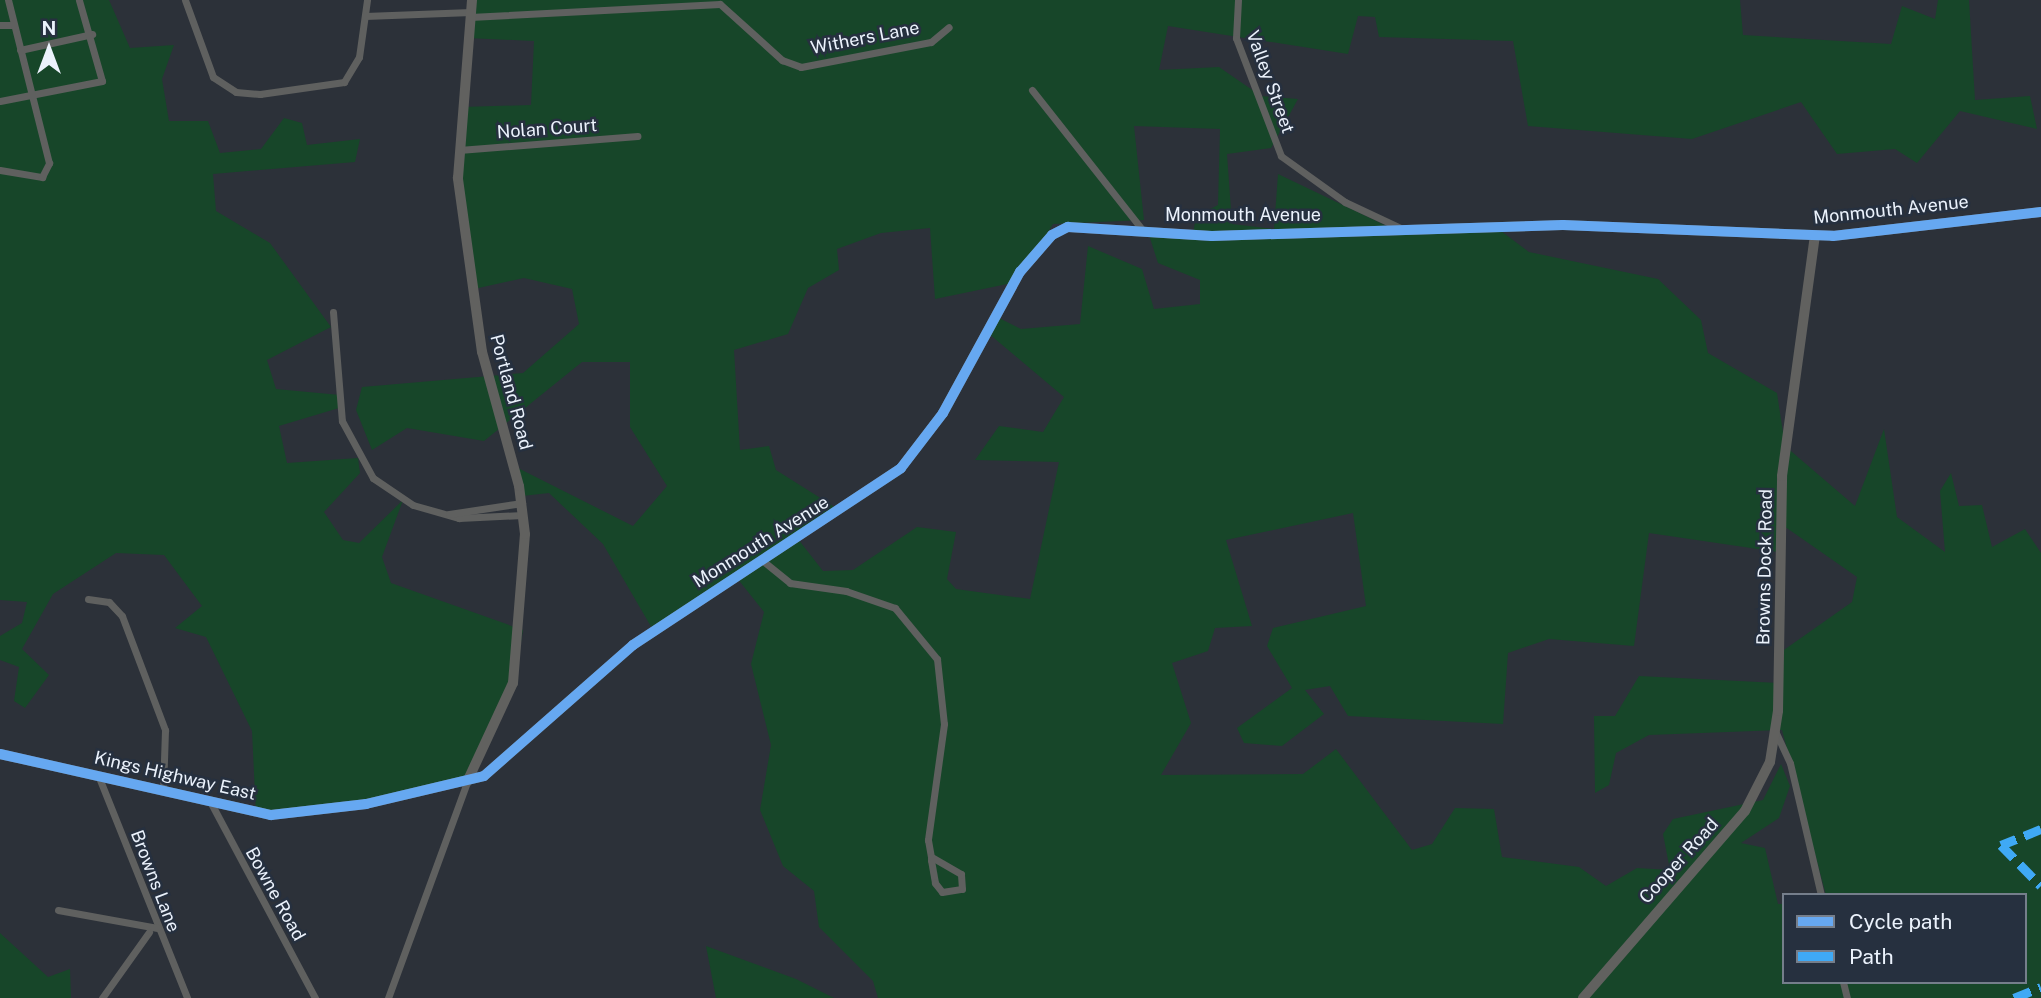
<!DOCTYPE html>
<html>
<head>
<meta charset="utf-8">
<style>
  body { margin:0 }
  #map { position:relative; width:2041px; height:998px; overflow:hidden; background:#2c3139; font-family:"Public Sans",sans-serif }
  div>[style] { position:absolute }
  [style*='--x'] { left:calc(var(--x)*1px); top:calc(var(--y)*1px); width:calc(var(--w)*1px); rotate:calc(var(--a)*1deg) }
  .green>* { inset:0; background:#174629 }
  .street>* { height:7px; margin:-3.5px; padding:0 3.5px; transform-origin:3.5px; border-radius:3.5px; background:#5f605f }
  .secondary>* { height:10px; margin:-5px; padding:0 5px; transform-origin:5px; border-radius:5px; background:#61615f }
  .quiet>* { height:9px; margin-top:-4.5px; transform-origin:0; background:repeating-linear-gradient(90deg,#3fa9f5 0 18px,transparent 0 27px) }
  .cycleway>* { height:10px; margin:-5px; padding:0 5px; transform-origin:5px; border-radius:5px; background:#66a8f1 }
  span { translate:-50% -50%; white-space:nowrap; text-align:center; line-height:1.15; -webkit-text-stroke:5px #26303f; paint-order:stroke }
  .street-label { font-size:18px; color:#ebf2fc }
  .legend { position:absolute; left:1782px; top:893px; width:245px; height:91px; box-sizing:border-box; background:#26303f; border:2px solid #757e8b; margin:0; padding:9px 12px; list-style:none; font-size:21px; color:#ebf2fc }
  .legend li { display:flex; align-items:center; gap:14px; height:35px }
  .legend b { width:35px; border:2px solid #757e8b }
  .north { position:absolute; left:14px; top:14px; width:70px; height:70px; -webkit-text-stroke:5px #26303f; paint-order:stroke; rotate:0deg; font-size:19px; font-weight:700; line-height:28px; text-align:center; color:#ebf2fc }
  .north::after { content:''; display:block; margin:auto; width:24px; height:32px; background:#ebf2fc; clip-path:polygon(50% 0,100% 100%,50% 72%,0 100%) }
</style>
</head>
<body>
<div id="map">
  <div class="green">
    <div style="clip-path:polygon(0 0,109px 0,130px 48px,174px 45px,162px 79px,169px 121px,208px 121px,220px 153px,261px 149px,284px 118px,302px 123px,307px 145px,360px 139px,355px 162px,213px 174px,216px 211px,270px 243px,331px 327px,267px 360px,276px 389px,340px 395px,339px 408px,279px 426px,287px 463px,358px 458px,360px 473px,324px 512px,343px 540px,359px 543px,403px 500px,382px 557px,391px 583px,523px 630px,513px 691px,466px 780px,316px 814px,256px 815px,252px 731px,206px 637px,175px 628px,202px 606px,164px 555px,116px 553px,53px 594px,22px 649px,49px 675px,25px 708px,14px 701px,19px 667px,0 660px,0 636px,22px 623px,27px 602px,0 600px)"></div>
    <div style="clip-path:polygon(evenodd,470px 0,1740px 0,1743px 35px,1891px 44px,1902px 6px,1935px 19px,1938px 0,1969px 0,1975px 100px,2030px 96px,2037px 129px,1960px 111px,1917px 163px,1895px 149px,1837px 154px,1801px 102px,1692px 139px,1528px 126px,1513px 41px,1379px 37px,1375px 17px,1358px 16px,1348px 54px,1168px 26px,1159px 70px,1219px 67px,1261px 96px,1298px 99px,1271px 148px,1227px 154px,1232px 224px,1274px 229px,1278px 174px,1395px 230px,1493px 225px,1529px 252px,1658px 279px,1701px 320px,1708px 353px,1777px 393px,1785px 446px,1855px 506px,1884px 429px,1897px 517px,1945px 552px,1940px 491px,1951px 473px,1959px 506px,1982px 505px,1992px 547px,2025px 529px,2041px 553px,2041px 998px,878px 998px,873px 981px,819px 927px,814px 891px,783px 866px,760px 810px,771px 745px,751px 664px,764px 612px,737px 578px,653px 630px,603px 544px,549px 493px,522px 496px,514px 466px,633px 526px,667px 486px,630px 427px,630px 362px,582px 362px,484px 441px,407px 428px,372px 450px,356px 410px,362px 387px,523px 373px,579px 324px,572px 289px,524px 278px,474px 289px,456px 160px,462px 107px,531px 105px,534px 41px,467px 38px,470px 0,1134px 126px,1220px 129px,1218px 205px,1196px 216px,1193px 234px,1148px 232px,1158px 263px,1200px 280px,1200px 304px,1154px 309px,1142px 269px,1088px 246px,1080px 324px,1021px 329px,997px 317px,988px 333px,1064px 397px,1043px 432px,999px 426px,975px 460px,1059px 462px,1030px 599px,956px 589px,947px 579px,956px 532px,917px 527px,853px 570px,823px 571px,798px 539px,841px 511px,776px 470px,769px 446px,740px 450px,734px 350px,788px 334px,808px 288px,839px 270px,837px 249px,881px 233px,930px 228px,935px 299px,1017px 282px,1053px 224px,1144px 220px,1134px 126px,470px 0,1353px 513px,1366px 606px,1273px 628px,1267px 646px,1292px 688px,1237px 728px,1244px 743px,1282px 746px,1324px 714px,1305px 690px,1330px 686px,1348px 716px,1503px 724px,1508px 653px,1549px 639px,1634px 646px,1649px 533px,1778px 552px,1781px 524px,1857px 577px,1852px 602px,1781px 652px,1779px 683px,1639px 676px,1615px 716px,1594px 716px,1595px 793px,1609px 785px,1616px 753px,1649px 735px,1782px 730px,1826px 895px,2025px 895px,2025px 982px,1784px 982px,1784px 904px,1778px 904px,1765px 848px,1741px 843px,1779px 818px,1790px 786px,1781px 764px,1763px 800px,1673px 819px,1663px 834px,1670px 870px,1637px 868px,1606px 886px,1579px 867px,1502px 857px,1494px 809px,1455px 808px,1432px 844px,1412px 850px,1336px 749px,1303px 774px,1161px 775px,1191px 723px,1172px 663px,1208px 651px,1215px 628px,1252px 626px,1226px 540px,1353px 513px)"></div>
    <div style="clip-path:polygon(0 933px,48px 977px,70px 969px,71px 998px,0 998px)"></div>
    <div style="clip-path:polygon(706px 946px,796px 979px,834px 998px,716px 998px)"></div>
  </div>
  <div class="street">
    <div style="--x:185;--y:0;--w:82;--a:70"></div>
    <div style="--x:213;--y:77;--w:27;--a:33"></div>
    <div style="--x:236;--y:92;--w:24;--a:5"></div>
    <div style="--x:260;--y:94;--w:85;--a:-8.1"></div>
    <div style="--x:344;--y:82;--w:29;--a:-59"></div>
    <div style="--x:359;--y:57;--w:58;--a:-82"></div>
    <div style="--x:1238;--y:0;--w:38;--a:93"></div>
    <div style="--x:1236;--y:38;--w:126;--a:69.1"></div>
    <div style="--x:1281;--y:156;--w:79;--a:35.7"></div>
    <div style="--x:1345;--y:202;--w:64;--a:25"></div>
    <div style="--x:365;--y:16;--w:106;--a:-2.2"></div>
    <div style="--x:470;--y:17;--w:250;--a:-3"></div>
    <div style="--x:720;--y:4;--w:84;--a:42.1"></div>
    <div style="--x:782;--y:60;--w:20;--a:20"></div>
    <div style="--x:801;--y:67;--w:132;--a:-10.9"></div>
    <div style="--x:931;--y:42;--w:23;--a:-40"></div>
    <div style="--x:0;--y:25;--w:12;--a:0"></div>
    <div style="--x:20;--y:50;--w:74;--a:-12.5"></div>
    <div style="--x:1032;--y:90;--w:181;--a:51.7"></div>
    <div style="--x:0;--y:101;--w:104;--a:-11.1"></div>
    <div style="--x:102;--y:81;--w:84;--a:-105.9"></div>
    <div style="--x:459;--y:150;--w:179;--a:-4.5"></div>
    <div style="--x:0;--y:170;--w:43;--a:9.5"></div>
    <div style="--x:42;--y:177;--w:16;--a:-63"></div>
    <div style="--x:49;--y:163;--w:168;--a:-104.1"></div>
    <div style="--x:333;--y:312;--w:109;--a:85.3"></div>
    <div style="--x:342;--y:421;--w:65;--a:61.5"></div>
    <div style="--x:373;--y:478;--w:48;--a:34"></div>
    <div style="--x:413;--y:505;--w:48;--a:15.8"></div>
    <div style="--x:459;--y:518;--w:64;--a:-2.7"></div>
    <div style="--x:449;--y:514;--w:74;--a:-8.6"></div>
    <div style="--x:763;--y:561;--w:35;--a:39"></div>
    <div style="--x:790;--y:583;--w:57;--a:8.1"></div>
    <div style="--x:846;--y:591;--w:52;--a:19.1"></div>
    <div style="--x:895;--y:608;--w:66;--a:50.5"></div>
    <div style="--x:937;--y:659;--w:65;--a:83.9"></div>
    <div style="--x:944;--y:724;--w:117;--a:97.9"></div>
    <div style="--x:928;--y:840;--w:17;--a:80"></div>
    <div style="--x:931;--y:857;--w:3;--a:90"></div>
    <div style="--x:931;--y:860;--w:23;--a:80"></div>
    <div style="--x:935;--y:883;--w:11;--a:52"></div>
    <div style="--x:942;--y:892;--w:20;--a:-9"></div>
    <div style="--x:962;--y:889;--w:15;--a:-94"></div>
    <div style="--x:961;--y:874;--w:34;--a:-150"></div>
    <div style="--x:88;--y:599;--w:21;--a:8"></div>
    <div style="--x:109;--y:602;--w:19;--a:47"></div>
    <div style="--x:122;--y:616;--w:122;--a:69.3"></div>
    <div style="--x:165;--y:730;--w:59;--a:91.9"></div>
    <div style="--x:1776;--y:733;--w:33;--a:65"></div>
    <div style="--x:1790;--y:763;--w:136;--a:76.8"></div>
    <div style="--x:98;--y:775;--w:240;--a:68.2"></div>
    <div style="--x:212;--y:805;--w:219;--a:61.9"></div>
    <div style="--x:58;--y:910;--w:101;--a:10.3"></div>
    <div style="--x:1843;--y:982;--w:16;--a:76"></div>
    <div style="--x:102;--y:998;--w:81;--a:-54.5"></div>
    <div style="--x:388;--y:998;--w:230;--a:-69.9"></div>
  </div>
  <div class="secondary">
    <div style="--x:0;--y:754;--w:278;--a:12.7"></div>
    <div style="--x:271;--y:815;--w:96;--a:-6.6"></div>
    <div style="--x:366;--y:804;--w:121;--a:-13.3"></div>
    <div style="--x:484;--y:776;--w:198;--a:-41.3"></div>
    <div style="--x:633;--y:645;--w:321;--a:-33.4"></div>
    <div style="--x:901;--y:468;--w:69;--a:-52.6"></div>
    <div style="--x:943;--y:413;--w:161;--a:-61.4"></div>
    <div style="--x:1020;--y:272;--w:49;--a:-49.1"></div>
    <div style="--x:1052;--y:235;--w:18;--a:-27"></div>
    <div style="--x:1068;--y:227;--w:144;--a:3.6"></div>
    <div style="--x:1212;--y:236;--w:351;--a:-1.8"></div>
    <div style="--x:1563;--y:225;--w:270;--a:2.3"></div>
    <div style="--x:1833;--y:236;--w:209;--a:-6.6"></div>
    <div style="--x:467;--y:782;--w:109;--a:-65.1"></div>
    <div style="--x:513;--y:683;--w:149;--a:-85.4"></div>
    <div style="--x:525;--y:534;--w:48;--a:-97.1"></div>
    <div style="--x:519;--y:486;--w:139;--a:-105.4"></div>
    <div style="--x:482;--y:352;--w:176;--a:-97.9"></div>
    <div style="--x:458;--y:178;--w:179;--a:-85.5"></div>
    <div style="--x:1583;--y:998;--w:247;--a:-49.1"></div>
    <div style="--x:1745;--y:811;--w:55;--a:-63"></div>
    <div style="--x:1770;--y:762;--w:52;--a:-81.1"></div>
    <div style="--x:1778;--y:711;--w:235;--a:-89"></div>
    <div style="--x:1782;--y:476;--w:242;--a:-82.2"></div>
  </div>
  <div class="quiet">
    <div style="--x:2041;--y:829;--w:43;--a:158.2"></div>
    <div style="--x:2001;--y:845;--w:57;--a:45.7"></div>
    <div style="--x:2014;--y:998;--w:29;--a:-22"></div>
  </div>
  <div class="cycleway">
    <div style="--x:0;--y:754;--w:278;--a:12.7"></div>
    <div style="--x:271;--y:815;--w:96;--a:-6.6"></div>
    <div style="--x:366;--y:804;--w:121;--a:-13.3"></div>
    <div style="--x:484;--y:776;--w:198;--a:-41.3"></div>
    <div style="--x:633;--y:645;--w:321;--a:-33.4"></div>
    <div style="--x:901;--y:468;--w:69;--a:-52.6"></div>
    <div style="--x:943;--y:413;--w:161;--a:-61.4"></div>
    <div style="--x:1020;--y:272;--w:49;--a:-49.1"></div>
    <div style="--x:1052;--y:235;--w:18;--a:-27"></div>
    <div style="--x:1068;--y:227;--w:144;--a:3.6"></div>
    <div style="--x:1212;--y:236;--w:351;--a:-1.8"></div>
    <div style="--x:1563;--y:225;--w:270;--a:2.3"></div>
    <div style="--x:1833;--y:236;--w:209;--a:-6.6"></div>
  </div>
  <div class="street-label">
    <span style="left:865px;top:38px;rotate:-11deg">Withers Lane</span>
    <span style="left:1270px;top:82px;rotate:70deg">Valley Street</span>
    <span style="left:547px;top:129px;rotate:-4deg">Nolan Court</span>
    <span style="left:1891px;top:210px;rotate:-6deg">Monmouth Avenue</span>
    <span style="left:1243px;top:215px">Monmouth Avenue</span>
    <span style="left:511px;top:392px;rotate:75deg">Portland Road</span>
    <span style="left:761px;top:542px;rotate:-32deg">Monmouth Avenue</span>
    <span style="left:1765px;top:567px;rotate:-89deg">Browns Dock Road</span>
    <span style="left:175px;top:776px;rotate:13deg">Kings Highway East</span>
    <span style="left:1679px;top:861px;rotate:-48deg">Cooper Road</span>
    <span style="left:155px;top:881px;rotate:69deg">Browns Lane</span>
    <span style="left:275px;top:894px;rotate:61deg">Bowne Road</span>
  </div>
  <ul class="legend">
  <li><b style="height:9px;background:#66a8f1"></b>Cycle path</li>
  <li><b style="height:9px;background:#3fa9f5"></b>Path</li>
  </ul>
  <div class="north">N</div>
</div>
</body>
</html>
